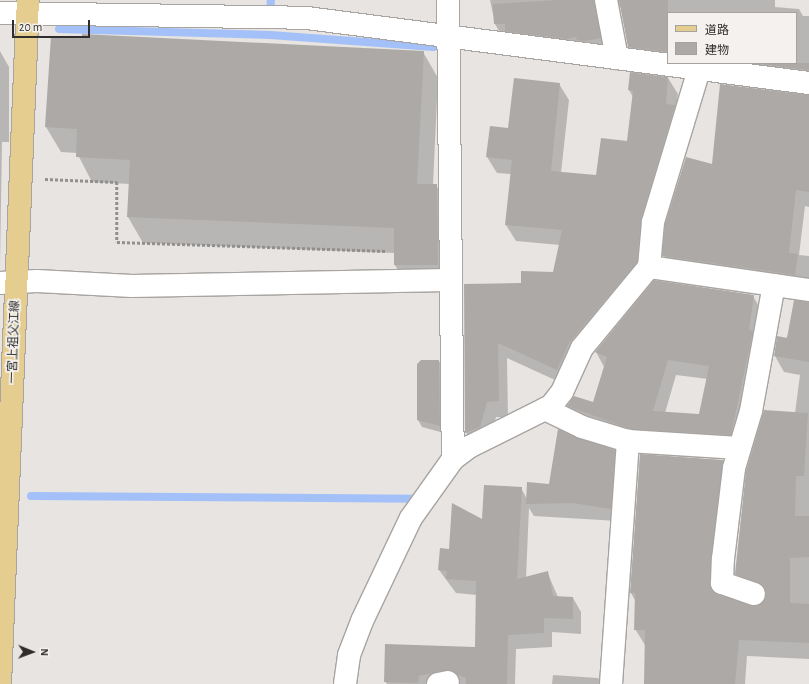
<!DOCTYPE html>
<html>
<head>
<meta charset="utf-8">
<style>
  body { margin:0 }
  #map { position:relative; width:809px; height:684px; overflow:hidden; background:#e7e4e1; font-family:"Alegreya Sans","Noto Sans JP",sans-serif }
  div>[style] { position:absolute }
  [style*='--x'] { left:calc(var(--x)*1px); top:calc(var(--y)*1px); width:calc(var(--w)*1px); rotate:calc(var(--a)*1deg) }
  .shadow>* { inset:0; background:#0003 }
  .stream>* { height:8px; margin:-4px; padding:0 4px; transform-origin:4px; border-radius:4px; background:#a3c1f8 }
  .building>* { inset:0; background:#aca9a6 }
  .path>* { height:2.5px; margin-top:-1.25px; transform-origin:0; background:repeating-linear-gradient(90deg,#92908e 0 3px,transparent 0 5px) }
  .roads { filter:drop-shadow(1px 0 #a7a4a1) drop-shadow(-1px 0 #a7a4a1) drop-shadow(0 1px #a7a4a1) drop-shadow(0 -1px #a7a4a1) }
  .minor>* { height:22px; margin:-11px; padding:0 11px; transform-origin:11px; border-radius:11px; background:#fff }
  .major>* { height:22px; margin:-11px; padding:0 11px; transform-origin:11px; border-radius:11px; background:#e5cd8f }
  span { translate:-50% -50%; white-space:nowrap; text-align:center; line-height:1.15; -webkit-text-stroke:3.5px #f4f1ee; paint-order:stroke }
  .street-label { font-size:12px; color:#2f2e2c }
  .legend { position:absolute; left:667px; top:12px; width:130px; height:52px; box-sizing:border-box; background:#f4f1ee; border:1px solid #a5a3a0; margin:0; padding:5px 7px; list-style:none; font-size:12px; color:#2f2e2c }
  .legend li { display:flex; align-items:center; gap:8px; height:20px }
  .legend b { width:20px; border:1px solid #a5a3a0 }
  .north { position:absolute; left:12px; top:632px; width:40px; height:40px; -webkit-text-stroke:3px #f4f1ee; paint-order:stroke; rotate:91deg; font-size:11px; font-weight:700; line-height:16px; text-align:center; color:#2f2e2c }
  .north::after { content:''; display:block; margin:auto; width:14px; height:18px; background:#2f2e2c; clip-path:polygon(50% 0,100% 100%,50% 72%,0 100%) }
  .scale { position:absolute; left:12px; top:20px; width:78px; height:18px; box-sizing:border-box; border:2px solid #2f2e2c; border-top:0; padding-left:5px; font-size:12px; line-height:14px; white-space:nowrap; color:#2f2e2c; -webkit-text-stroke:3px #f4f1ee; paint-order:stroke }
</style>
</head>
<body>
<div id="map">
  <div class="shadow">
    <div style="clip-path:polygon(490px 0,775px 0,775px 7px,799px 9px,803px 16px,809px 16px,809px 85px,728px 63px,796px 63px,796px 13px,668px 13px,668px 63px,639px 65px,629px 47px,621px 6px,609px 9px,611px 57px,506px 43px,495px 24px)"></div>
    <div style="clip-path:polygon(0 51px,9px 67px,9px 142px,2px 142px,0 267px)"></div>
    <div style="clip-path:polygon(423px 52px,438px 78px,433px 185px,436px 185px,451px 211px,452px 290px,410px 291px,395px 265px,395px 253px,143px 243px,128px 217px,130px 184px,92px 182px,77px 153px,61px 152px,46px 127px)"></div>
    <div style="clip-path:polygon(631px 74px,668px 78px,678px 94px,676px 109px,683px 122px,646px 278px,566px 385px,507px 358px,508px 417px,496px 417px,489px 443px,475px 448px,466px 432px,465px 285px,522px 284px,554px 273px,560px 245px,516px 241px,506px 225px,511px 174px,497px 173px,487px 157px,509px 129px,559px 84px,569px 100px,561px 173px,597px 176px,628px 142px,633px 97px,629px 90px)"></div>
    <div style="clip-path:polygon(809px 96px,809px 207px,805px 206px,799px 255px,809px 256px,809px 292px,673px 272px,664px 256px,713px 165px)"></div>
    <div style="clip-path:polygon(evenodd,753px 296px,761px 310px,739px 449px,639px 443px,577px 420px,568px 406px,594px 403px,604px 367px,596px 352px,753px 296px,676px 375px,708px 379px,699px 415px,665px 413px,676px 375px)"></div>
    <div style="clip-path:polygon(809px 302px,809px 659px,747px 656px,745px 684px,645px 684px,645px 645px,635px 629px,636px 602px,631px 593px,723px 461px,732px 476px,720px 594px,750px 607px,762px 605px,766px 599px,745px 590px,736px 574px,795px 413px,800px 375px,784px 372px,775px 356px)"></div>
    <div style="clip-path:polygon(439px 361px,443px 369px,444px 433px,422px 427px,418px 420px)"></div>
    <div style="clip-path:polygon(614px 451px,622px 464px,618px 521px,534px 516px,529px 508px,526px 578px,547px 572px,558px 597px,573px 598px,581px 612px,581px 634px,552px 632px,552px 647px,516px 649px,515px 684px,387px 684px,385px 681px,476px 648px,477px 595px,456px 593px,439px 570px,449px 550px,521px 488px,527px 499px)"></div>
    <div style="clip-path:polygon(553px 675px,598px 678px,602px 684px,552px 684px)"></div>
  </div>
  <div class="stream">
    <div style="--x:270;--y:17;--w:17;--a:-87"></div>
    <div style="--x:59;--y:29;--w:211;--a:1.6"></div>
    <div style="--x:270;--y:35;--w:164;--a:4.2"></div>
    <div style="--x:31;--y:496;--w:386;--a:0.4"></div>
  </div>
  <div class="building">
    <div style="clip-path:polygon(559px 0,594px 0,601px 38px,585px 41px,576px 40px,577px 37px,566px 39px,505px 31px,505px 24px,494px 24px,493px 4px)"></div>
    <div style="clip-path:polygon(619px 0,668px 0,668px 52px,628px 47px)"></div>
    <div style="clip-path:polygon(82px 34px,424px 51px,417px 184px,437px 184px,438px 265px,394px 265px,394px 228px,127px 217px,130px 160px,76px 157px,77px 129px,45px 127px,51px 36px,82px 38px)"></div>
    <div style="clip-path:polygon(752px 63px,809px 63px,809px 70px)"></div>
    <div style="clip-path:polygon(630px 72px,668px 77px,666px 104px,675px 105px,641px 219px,637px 262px,569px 343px,557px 370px,498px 343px,499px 401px,487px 402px,480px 427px,465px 433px,464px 284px,521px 283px,521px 271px,553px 272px,562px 230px,505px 225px,512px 160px,486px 157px,490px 126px,508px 128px,514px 78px,560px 83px,551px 171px,596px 175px,601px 138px,627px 141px,633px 91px,628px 90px)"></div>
    <div style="clip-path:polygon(720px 84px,809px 95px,809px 192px,796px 190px,789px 253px,798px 254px,795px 275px,662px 256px,665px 224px,686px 157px,712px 164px)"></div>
    <div style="clip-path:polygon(evenodd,654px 280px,754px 295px,749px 330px,753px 331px,731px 435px,630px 429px,567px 406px,574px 396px,593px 402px,607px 357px,595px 352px,654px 280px,668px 360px,709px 366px,699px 414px,653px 411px,668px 360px)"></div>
    <div style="clip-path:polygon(794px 300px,809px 302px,809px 362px,774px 356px,777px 336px,787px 338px)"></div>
    <div style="clip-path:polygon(421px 360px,439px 360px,440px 426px,417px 420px,417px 364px)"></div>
    <div style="clip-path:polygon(764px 410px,808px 413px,804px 476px,796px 476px,795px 516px,809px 516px,809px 557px,790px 558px,790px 603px,809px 604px,809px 643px,739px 640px,735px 684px,644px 684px,645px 630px,634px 630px,635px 593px,630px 593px,640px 454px,723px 460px,710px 583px,718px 595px,757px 606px,766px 598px,764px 586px,735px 574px,746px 471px)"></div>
    <div style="clip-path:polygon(558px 429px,615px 450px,611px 509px,572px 503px,526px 504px,527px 482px,549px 484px)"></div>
    <div style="clip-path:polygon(484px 485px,522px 487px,517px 579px,548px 571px,553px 596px,573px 597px,573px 619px,544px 618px,544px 633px,508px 635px,507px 684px,466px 684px,466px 678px,446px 670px,419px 676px,418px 683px,384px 682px,385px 644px,475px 647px,476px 581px,446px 579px,447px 571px,438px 570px,440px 548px,449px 549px,452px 503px,482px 519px)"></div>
  </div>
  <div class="path">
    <div style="--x:45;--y:179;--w:72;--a:2.4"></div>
    <div style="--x:117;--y:182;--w:60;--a:90"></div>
    <div style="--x:117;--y:242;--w:270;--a:1.9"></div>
  </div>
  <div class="roads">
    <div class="minor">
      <div style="--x:448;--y:0;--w:459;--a:89.4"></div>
      <div style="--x:606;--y:0;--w:59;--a:79.3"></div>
      <div style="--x:0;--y:13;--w:307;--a:0.9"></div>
      <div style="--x:307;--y:18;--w:506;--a:7.38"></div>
      <div style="--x:649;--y:267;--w:162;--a:8.2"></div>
      <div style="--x:0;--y:283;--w:37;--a:-3"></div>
      <div style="--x:37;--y:281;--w:95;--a:3"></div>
      <div style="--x:132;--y:286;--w:317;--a:-1.1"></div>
      <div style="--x:545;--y:409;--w:41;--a:25.9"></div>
      <div style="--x:582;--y:427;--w:48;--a:16.9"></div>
      <div style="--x:628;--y:441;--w:111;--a:3.6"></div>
      <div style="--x:754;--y:594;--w:34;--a:-161"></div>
      <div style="--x:722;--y:583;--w:24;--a:-88"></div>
      <div style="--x:723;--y:559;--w:92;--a:-83.1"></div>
      <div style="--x:734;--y:468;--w:59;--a:-73.4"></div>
      <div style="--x:751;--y:411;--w:128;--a:-79.7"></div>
      <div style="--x:345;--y:684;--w:29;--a:-82"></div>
      <div style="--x:349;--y:655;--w:36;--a:-69"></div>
      <div style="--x:362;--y:621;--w:114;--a:-64.6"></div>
      <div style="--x:411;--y:518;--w:72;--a:-54.6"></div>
      <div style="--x:453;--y:459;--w:20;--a:-37"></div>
      <div style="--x:469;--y:447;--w:92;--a:-26.6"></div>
      <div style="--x:551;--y:406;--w:18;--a:-52"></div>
      <div style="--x:562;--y:392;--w:48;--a:-65.6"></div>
      <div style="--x:582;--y:348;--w:105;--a:-50.4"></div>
      <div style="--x:649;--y:267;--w:45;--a:-84.9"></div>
      <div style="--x:653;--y:222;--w:159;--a:-73.2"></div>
      <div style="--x:438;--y:684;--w:10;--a:-11"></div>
      <div style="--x:611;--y:684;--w:244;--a:-86"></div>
    </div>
    <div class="major">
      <div style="--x:0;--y:684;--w:685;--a:-87.66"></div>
    </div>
  </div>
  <div class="street-label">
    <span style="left:14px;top:342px;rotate:-88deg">一宮上祖父江線</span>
  </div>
  <ul class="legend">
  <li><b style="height:5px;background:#e5cd8f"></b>道路</li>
  <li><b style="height:11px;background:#aca9a6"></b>建物</li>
  </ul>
  <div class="north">N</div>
  <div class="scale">20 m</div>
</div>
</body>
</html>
